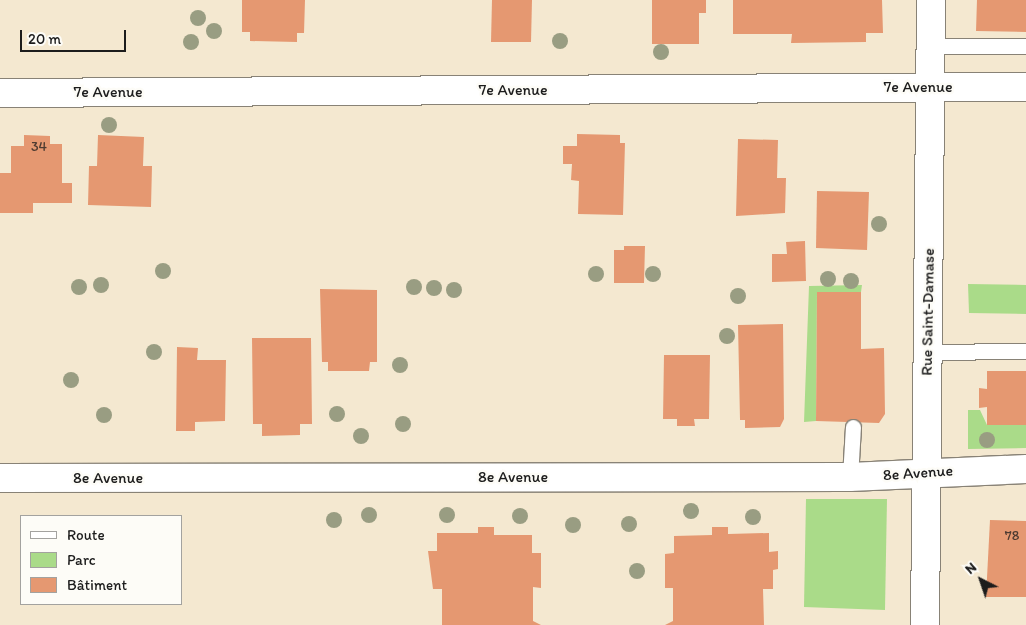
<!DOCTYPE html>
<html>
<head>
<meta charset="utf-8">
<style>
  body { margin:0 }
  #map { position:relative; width:1026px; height:625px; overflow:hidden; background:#f4e8d0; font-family:Itim,sans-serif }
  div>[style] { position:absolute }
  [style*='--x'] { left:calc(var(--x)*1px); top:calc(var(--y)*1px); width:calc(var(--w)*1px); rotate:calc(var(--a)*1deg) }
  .green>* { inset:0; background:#aadb89 }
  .building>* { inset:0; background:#e59871 }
  .roads { filter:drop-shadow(1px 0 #888276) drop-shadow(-1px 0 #888276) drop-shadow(0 1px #888276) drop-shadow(0 -1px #888276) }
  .service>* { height:15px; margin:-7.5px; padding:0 7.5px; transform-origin:7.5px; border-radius:7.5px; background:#fff }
  .minor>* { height:28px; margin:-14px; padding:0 14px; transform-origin:14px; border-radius:14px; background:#fff }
  .tertiary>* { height:28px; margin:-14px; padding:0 14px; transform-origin:14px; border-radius:14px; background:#fff }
  .trees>* { width:16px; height:16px; margin:-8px; border-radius:50%; background:#999d82 }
  span { translate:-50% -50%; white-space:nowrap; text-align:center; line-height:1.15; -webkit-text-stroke:5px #fdfcf7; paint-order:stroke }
  .number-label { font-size:14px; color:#4e3b31 }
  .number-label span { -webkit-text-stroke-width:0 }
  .street-label { font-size:16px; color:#1c1c1c }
  .legend { position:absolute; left:20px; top:515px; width:162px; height:90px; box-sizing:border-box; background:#fdfcf7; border:1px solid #a3a29f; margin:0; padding:6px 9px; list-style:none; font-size:15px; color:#1c1c1c }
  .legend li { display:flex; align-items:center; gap:10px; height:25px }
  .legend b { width:25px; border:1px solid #a3a29f }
  .north { position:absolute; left:956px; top:555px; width:50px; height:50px; -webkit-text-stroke:4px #fdfcf7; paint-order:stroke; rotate:319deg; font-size:14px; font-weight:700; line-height:20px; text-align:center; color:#1c1c1c }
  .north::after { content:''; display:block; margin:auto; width:18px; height:22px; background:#1c1c1c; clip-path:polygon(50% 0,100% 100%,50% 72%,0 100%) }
  .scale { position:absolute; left:20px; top:30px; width:106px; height:22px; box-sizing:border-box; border:2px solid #1c1c1c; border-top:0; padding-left:6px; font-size:15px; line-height:18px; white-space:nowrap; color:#1c1c1c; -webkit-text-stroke:4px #fdfcf7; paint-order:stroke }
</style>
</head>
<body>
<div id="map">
  <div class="green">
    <div style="clip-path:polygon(968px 284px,1026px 285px,1026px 314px,969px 313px)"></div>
    <div style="clip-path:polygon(862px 285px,861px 292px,817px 292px,816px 421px,804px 422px,809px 286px)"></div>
    <div style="clip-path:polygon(968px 410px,980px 410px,987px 425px,1026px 425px,1026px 448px,968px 449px)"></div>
    <div style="clip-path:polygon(806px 499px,887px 499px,885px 610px,804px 607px)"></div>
  </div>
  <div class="building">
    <div style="clip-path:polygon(242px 0,305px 0,304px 33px,297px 33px,297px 42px,250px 41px,250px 32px,242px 32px)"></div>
    <div style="clip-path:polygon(492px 0,532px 0,531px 42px,491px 42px)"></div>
    <div style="clip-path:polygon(652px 0,706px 0,706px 13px,699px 13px,699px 44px,652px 44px)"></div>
    <div style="clip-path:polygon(733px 0,882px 0,883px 33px,866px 33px,866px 42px,791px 43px,792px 34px,733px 34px)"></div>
    <div style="clip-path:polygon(977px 0,1026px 0,1026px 32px,976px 31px)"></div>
    <div style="clip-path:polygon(577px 134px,620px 135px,620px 143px,625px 143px,623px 215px,578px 214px,579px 181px,571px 180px,572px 164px,563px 164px,563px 146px,577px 146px)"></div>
    <div style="clip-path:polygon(24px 135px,50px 136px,50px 144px,62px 144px,62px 183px,72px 183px,72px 203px,33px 203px,33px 213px,0 213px,0 173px,11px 173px,11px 146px,24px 146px)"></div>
    <div style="clip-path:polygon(98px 135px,144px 137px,143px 166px,152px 166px,151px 207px,88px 205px,89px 166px,97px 166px)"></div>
    <div style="clip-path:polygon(738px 139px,778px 140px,777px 178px,786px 178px,785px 213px,736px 216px)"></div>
    <div style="clip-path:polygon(817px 191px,869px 192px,867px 250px,816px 248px)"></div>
    <div style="clip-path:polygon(805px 241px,806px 281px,772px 282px,772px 254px,787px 254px,786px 242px)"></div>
    <div style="clip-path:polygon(624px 246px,645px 246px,644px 283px,614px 283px,614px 250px,624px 250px)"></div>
    <div style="clip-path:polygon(320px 289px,377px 290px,377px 362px,370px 362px,369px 371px,328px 371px,328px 362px,322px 362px)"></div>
    <div style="clip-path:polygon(817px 292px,861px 292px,861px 349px,884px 348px,885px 414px,879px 423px,816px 421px)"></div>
    <div style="clip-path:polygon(783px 324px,784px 419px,780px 427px,745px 428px,745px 420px,740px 420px,738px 325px)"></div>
    <div style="clip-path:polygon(252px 338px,311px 338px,312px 424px,300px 424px,300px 435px,262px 436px,262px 424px,253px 424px)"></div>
    <div style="clip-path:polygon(177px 347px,198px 348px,197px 360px,226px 360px,225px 421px,195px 422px,195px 431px,176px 431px)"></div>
    <div style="clip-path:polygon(664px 355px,710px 355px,709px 419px,694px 419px,695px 426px,677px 426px,677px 419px,663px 419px)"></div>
    <div style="clip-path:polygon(987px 371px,1026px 371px,1026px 425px,987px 425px,987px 407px,979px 408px,979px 388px,987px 389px)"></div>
    <div style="clip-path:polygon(990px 520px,1026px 521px,1026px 597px,986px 597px)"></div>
    <div style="clip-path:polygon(478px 527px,494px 527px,494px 535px,532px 535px,532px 553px,541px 553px,541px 588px,533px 587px,533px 621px,541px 625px,442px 625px,442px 589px,433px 589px,428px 551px,437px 551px,437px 533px,478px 533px)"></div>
    <div style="clip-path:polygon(712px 527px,728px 527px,728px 534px,769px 533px,769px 552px,778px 551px,778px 569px,773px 570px,773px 589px,763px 589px,764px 625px,665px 625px,673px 621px,673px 588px,665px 588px,665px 554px,674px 553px,674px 536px,712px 535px)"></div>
  </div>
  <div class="roads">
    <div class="service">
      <div style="--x:931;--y:46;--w:95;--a:0"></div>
      <div style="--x:927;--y:352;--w:99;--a:-0.6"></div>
      <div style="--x:850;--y:477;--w:50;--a:-86.6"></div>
    </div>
    <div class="minor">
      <div style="--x:0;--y:93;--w:1026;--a:-0.34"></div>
      <div style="--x:0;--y:478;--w:850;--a:-0.07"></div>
      <div style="--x:850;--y:477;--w:176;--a:-2.6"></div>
    </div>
    <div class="tertiary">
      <div style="--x:925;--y:625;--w:625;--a:-89.45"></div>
    </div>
  </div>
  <div class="trees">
    <div style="left:198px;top:18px"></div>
    <div style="left:214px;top:31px"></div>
    <div style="left:560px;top:41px"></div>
    <div style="left:191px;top:42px"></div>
    <div style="left:661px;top:52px"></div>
    <div style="left:109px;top:125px"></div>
    <div style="left:879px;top:224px"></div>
    <div style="left:163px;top:271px"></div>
    <div style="left:596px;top:274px"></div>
    <div style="left:653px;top:274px"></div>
    <div style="left:828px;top:279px"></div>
    <div style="left:851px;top:281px"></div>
    <div style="left:101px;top:285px"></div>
    <div style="left:79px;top:287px"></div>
    <div style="left:414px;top:287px"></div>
    <div style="left:434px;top:288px"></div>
    <div style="left:454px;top:290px"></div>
    <div style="left:738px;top:296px"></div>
    <div style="left:727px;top:336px"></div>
    <div style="left:154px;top:352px"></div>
    <div style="left:400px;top:365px"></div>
    <div style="left:71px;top:380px"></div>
    <div style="left:337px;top:414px"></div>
    <div style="left:104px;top:415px"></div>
    <div style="left:403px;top:424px"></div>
    <div style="left:361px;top:436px"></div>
    <div style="left:987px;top:440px"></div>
    <div style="left:691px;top:511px"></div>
    <div style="left:369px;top:515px"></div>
    <div style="left:447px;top:515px"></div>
    <div style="left:520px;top:516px"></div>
    <div style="left:753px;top:517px"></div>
    <div style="left:334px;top:520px"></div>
    <div style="left:629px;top:524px"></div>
    <div style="left:573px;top:525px"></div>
    <div style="left:637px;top:571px"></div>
  </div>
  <div class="number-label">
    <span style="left:39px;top:147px">34</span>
    <span style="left:1012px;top:536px">78</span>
  </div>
  <div class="street-label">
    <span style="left:918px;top:87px">7e Avenue</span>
    <span style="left:513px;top:90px">7e Avenue</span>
    <span style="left:108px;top:92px">7e Avenue</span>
    <span style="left:928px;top:312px;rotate:-89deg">Rue Saint-Damase</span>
    <span style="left:918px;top:473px;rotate:-4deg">8e Avenue</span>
    <span style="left:513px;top:477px">8e Avenue</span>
    <span style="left:108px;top:478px">8e Avenue</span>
  </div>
  <ul class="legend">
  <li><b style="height:6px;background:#fff"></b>Route</li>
  <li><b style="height:14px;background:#aadb89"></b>Parc</li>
  <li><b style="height:14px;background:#e59871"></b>Bâtiment</li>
  </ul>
  <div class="north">N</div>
  <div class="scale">20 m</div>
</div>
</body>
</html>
